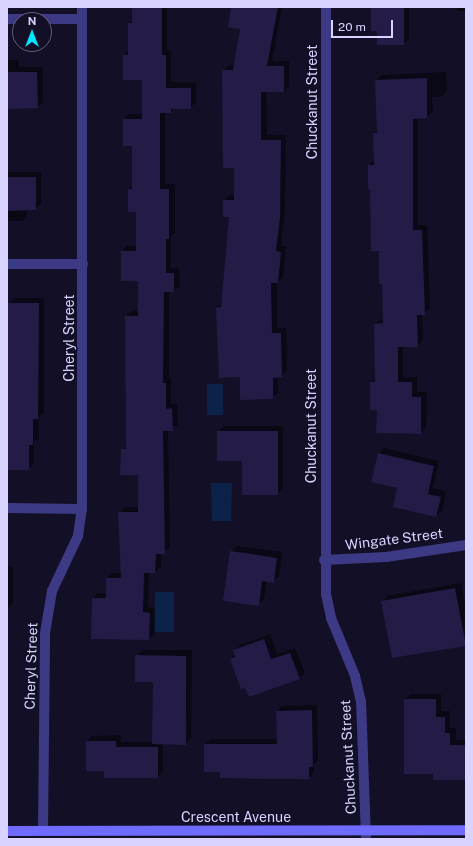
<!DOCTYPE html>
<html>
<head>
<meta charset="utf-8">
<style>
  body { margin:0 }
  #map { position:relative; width:473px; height:846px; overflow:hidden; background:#130f26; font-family:"Public Sans",sans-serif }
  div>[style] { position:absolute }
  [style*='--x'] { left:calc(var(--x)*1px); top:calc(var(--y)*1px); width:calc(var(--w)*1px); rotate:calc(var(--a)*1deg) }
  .water>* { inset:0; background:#0c2248 }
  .shadow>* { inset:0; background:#0007 }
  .building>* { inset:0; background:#241b47 }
  .street>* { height:10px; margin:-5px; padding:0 5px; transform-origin:5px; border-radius:5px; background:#3d3a85 }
  .secondary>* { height:10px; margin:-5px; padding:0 5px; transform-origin:5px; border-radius:5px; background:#6f6bff }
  span { translate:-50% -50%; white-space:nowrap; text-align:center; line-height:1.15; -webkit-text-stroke:3.5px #130f26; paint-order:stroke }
  .street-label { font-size:14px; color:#d9d4ff }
  .frame { position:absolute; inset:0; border:8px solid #d9d4ff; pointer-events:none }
  .north { position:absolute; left:12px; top:12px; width:40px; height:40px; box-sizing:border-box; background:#130f26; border:1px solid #625e7d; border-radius:50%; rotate:0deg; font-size:11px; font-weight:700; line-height:16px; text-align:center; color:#d9d4ff }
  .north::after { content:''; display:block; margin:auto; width:14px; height:18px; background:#00e5ff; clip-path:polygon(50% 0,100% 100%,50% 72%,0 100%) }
  .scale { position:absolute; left:331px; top:20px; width:62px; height:18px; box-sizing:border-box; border:2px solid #d9d4ff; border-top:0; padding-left:5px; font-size:12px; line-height:14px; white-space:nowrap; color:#d9d4ff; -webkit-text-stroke:3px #130f26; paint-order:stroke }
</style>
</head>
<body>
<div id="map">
  <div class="water">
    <div style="clip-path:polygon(207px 384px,223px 384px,223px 415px,207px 415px)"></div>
    <div style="clip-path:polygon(211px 483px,232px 483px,231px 521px,212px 521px)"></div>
    <div style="clip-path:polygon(155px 592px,174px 592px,174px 632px,154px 632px)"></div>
  </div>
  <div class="shadow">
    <div style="clip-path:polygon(133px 7px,167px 7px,167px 50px,171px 50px,171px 82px,196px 83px,196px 102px,190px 108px,175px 108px,171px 112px,165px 112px,165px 184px,175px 184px,175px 233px,171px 237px,171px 268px,179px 268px,180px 286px,174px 291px,169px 291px,169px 378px,171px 378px,171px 404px,177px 403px,178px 425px,168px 430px,170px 548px,161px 553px,161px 567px,155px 572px,149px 572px,148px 607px,155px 608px,155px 634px,149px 639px,92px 638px,93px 598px,98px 593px,107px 593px,107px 578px,113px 573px,122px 573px,119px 513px,125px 507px,139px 507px,139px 474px,122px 450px,127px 445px,126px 316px,132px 311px,139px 311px,139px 280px,122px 251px,127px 246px,137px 246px,137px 211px,129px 189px,133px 185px,133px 145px,124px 119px,129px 114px,143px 114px,143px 79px,124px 55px,129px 49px,129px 23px,133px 19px)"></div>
    <div style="clip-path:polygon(232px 7px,282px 7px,272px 61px,289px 61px,289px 86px,284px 91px,266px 91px,267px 135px,286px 135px,285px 211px,281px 246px,286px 246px,283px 277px,277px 282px,277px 328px,286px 328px,287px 371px,278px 377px,278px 393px,272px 398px,241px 376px,217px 308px,223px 302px,230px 216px,224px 200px,230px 195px,235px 195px,235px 167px,224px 71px,229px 65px,235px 65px,241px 28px)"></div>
    <div style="clip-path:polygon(372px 7px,466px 7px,466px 11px,457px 11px,457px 7px,409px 7px,409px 38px,404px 44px,378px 30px)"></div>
    <div style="clip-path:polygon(7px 60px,19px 60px,19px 67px,43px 67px,43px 102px,37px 107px,7px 108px)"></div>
    <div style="clip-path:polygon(446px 72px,447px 91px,441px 97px,432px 97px,433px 112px,427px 117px,418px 118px,418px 225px,427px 225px,430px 309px,422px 314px,423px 340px,417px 346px,403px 346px,403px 377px,417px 377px,417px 392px,427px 392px,426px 427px,421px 433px,378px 409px,371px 409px,371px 382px,376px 377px,375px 324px,384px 318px,380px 250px,369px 165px,375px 160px,374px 133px,378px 130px,376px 80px,382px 75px)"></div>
    <div style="clip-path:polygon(7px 172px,41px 172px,41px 204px,35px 209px,27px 209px,27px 215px,22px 221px,7px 221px)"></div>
    <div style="clip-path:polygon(15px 298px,44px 298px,44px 412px,38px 417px,39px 438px,34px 442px,34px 463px,29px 469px,9px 304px)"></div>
    <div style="clip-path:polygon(224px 426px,283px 426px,283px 488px,278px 494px,243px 460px,218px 432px)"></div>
    <div style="clip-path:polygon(384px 448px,439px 461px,433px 488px,446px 491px,442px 511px,436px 516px,379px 453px)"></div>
    <div style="clip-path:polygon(466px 452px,466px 490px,465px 490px,465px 453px)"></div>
    <div style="clip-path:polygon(237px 546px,282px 552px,279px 576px,273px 582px,267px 581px,264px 599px,259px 604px,231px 552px)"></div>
    <div style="clip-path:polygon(7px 567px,13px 567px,13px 603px,7px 609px)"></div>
    <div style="clip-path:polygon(461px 583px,466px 610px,466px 645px,393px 657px,382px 602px,388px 596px)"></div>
    <div style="clip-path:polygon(270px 634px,277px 654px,295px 648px,305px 673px,299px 678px,231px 659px,240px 645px)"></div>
    <div style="clip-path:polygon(142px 650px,192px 650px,191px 738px,185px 744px,163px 743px,163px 771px,157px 777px,105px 770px,87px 741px,92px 736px,121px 735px,121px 742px,153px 742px,154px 681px,136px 656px)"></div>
    <div style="clip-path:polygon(411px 694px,441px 694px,441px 711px,450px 711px,450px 728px,456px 728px,456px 740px,466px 740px,466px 779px,434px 773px,405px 699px)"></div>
    <div style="clip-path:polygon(317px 705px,318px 760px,314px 765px,314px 772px,308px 778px,205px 744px,211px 739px,278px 739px,277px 711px,282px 706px)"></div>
  </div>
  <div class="building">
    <div style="clip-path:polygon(132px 7px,162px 7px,162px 55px,166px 55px,166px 88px,191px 88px,191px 109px,171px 109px,171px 113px,160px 113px,160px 189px,169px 189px,169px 239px,166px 239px,166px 273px,174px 273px,174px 292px,164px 292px,163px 383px,166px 383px,166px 409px,172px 408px,173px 431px,163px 431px,165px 554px,156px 554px,155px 573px,144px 573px,143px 612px,150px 613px,149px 640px,91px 639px,92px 598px,106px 598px,106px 578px,121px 578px,118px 512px,138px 512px,138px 475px,120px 475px,121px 449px,126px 449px,125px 316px,138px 316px,138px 281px,121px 281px,121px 251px,136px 251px,136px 212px,128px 212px,128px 189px,132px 189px,132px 146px,123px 146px,123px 119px,142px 119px,142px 80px,123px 80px,123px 55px,128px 55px,128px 23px,132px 23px)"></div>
    <div style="clip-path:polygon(231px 7px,278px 7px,267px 66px,284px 66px,284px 92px,261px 92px,261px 140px,281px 140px,280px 217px,276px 251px,281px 252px,278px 283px,271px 283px,272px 333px,281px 333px,282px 377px,273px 378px,273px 399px,240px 400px,240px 377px,219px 378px,216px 308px,221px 307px,229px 217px,223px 217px,223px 200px,234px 200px,234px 168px,223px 168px,222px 70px,233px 70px,240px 29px,228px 27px)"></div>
    <div style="clip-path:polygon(371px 7px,404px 7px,404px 45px,377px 45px,377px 31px,371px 31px)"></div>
    <div style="clip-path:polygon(7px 72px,37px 72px,38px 108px,7px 109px)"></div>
    <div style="clip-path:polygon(427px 78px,427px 118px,413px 119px,413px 230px,422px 230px,425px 315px,417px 315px,418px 347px,398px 347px,398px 382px,412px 382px,412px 397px,421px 397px,421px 434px,376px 433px,377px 410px,370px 410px,370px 382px,375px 382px,374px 324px,383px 323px,382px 284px,379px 284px,379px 251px,371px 251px,370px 189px,368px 189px,368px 165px,374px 165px,373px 133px,377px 133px,375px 80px)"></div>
    <div style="clip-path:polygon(7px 177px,36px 177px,36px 210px,7px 211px)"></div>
    <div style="clip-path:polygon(8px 303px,39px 303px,38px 419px,33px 419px,33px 445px,29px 445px,29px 470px,7px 470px)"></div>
    <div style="clip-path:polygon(217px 431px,278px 431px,278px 495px,242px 495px,242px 461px,217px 461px)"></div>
    <div style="clip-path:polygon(378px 453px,434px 466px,428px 494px,441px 497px,436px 517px,393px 507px,397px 488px,371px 482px)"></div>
    <div style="clip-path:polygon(230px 551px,277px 558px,274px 583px,262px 581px,259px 606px,223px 601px)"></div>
    <div style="clip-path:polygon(455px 588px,466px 646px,392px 658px,381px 601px)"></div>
    <div style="clip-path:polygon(264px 639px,271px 659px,290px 653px,300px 679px,249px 697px,245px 688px,241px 689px,230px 659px,235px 657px,233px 650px)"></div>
    <div style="clip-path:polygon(135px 655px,186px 656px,186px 745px,152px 744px,153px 682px,135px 682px)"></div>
    <div style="clip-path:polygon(404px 699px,436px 699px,436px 717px,445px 717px,445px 733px,450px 733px,450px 745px,466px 745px,466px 780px,433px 780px,433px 774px,404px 774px)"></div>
    <div style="clip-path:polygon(312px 710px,313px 767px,309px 767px,309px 779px,220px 778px,220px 772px,204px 772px,204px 744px,277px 744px,276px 711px)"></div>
    <div style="clip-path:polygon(86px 741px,116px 741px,116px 747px,158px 747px,158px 778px,104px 778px,104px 771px,86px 771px)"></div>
  </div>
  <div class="street">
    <div style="--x:326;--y:7;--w:587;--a:90"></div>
    <div style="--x:326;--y:594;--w:25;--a:78"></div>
    <div style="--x:331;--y:618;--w:63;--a:67.5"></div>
    <div style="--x:355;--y:676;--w:26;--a:77"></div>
    <div style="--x:361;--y:701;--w:138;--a:87.9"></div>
    <div style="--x:7;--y:19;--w:75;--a:0"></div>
    <div style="--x:7;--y:264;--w:76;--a:0"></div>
    <div style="--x:7;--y:508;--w:75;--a:0.8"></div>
    <div style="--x:324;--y:560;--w:62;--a:-2.8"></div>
    <div style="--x:386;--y:557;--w:81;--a:-8.5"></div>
    <div style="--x:43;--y:831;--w:198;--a:-89.4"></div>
    <div style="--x:45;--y:633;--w:43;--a:-80.5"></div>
    <div style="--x:52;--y:591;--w:61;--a:-64.7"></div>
    <div style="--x:78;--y:536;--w:27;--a:-82"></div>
    <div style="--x:82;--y:509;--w:502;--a:-90"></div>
  </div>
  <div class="secondary">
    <div style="--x:7;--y:831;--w:459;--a:-0.1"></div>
  </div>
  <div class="street-label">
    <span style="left:312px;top:102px;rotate:-90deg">Chuckanut Street</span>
    <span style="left:69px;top:338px;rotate:-90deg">Cheryl Street</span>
    <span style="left:311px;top:426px;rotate:-90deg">Chuckanut Street</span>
    <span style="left:394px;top:539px;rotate:-7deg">Wingate Street</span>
    <span style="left:31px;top:666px;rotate:-88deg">Cheryl Street</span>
    <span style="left:348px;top:757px;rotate:-93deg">Chuckanut Street</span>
    <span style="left:236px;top:817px">Crescent Avenue</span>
  </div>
  <div class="frame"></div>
  <div class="north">N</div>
  <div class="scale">20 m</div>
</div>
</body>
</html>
